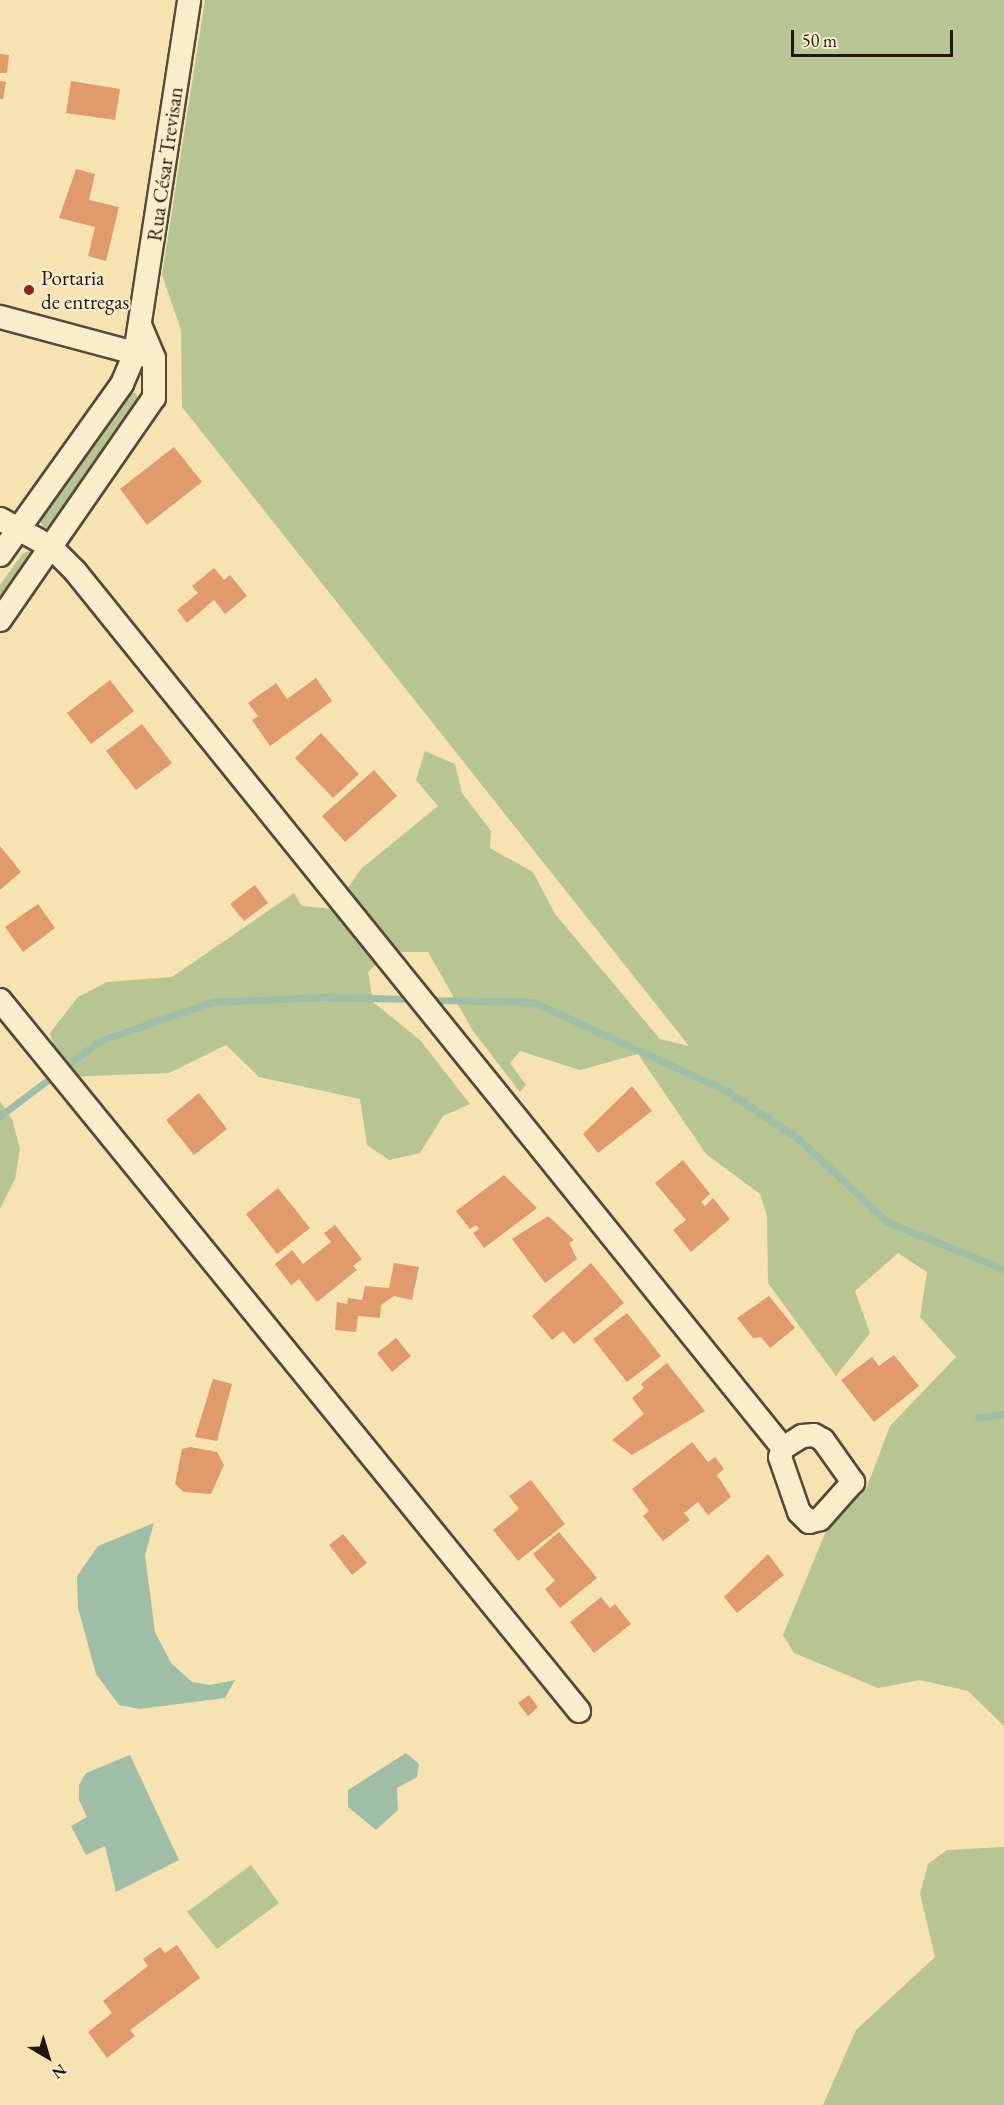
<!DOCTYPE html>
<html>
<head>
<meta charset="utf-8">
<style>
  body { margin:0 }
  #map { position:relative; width:1004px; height:2105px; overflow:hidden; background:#f6e3b1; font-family:"EB Garamond",serif }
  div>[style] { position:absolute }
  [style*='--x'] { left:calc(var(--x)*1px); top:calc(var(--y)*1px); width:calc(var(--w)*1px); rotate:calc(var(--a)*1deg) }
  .green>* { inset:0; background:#b6c591 }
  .water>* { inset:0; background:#9ebfa6 }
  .stream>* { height:7px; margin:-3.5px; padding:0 3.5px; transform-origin:3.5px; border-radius:3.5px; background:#9ebfa6 }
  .building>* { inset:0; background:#e09a6c }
  .roads { filter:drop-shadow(2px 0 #574838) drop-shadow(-2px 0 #574838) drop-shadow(0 2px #574838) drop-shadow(0 -2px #574838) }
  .street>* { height:22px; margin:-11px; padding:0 11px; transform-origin:11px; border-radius:11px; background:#f9edcc }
  .dots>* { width:16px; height:16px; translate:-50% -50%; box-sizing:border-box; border:3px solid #f9edcc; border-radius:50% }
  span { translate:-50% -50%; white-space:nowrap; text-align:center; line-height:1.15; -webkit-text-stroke:4.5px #f9edcc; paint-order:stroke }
  .street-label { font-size:21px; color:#22150f }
  .poi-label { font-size:21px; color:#22150f }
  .left { translate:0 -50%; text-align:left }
  .north { position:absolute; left:18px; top:2027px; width:60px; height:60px; -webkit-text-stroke:4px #f9edcc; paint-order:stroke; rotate:142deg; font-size:16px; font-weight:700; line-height:24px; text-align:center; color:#22150f }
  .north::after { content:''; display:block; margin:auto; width:21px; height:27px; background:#22150f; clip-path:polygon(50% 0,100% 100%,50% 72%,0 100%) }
  .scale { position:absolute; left:791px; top:30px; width:162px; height:27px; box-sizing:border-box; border:3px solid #22150f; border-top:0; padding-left:8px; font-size:18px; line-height:21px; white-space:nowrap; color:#22150f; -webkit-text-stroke:4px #f9edcc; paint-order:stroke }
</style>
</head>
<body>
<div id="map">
  <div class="green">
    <div style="clip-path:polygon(205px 0,1004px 0,1004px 1726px,968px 1691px,920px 1680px,878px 1688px,794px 1653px,783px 1635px,826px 1531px,867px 1487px,890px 1426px,956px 1357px,920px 1317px,927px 1272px,898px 1253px,855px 1291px,870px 1333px,836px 1376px,768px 1283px,767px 1216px,760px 1194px,706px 1154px,638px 1054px,580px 1070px,520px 1051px,510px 1063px,526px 1085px,520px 1092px,473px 1031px,428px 952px,390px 952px,368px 972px,373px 1002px,420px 1040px,470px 1104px,443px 1116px,420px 1153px,389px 1160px,367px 1145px,360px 1099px,259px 1077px,226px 1045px,169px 1073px,62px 1077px,50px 1033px,78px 997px,107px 982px,172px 977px,294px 893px,302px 906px,333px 909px,361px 869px,438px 806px,416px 780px,425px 751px,455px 764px,462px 793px,491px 831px,490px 848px,533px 872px,555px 914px,660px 1039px,689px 1046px,182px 407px,181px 330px,162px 275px)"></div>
    <div style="clip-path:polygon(130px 393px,136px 393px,138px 402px,53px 527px,44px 528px,40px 522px)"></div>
    <div style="clip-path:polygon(30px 551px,28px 562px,0 602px,0 585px,23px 553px)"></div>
    <div style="clip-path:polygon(0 1101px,12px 1119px,20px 1149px,15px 1179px,0 1209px)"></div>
    <div style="clip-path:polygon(1004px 1847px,1004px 2105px,823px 2105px,856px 2030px,935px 1957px,920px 1894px,928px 1864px,947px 1850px)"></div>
    <div style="clip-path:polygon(251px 1865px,279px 1903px,217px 1949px,187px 1912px)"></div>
  </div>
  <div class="water">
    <div style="clip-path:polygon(154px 1523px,145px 1555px,155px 1632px,171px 1663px,192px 1682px,210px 1685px,235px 1680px,225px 1698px,140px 1709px,119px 1705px,96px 1674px,78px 1608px,77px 1576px,98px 1546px)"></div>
    <div style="clip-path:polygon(406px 1753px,419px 1764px,417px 1777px,397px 1788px,398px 1810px,376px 1830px,348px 1807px,348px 1790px)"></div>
    <div style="clip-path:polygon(130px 1755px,179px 1860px,116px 1892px,105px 1846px,86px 1855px,71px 1826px,87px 1817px,79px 1800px,79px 1785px,86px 1773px)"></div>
  </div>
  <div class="stream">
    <div style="--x:429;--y:1000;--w:104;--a:1.1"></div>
    <div style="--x:533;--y:1002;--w:213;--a:24.6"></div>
    <div style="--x:727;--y:1091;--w:88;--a:33.9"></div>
    <div style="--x:800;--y:1140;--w:120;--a:43.3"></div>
    <div style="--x:887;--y:1222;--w:126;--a:21.9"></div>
    <div style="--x:0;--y:1116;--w:124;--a:-37.1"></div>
    <div style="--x:99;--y:1041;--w:120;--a:-18.9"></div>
    <div style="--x:213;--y:1002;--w:111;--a:-2.6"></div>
    <div style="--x:324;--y:997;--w:90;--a:1.3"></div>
    <div style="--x:978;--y:1418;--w:26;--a:-9"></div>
  </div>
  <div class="building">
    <div style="clip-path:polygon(0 54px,9px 55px,7px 73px,0 73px)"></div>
    <div style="clip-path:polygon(0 81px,6px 82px,3px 99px,0 99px)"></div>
    <div style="clip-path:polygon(71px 81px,120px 89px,115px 120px,66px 113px)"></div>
    <div style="clip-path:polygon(76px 169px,95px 174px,89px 200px,119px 207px,106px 261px,88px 256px,95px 227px,59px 218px)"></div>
    <div style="clip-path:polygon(174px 447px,202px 482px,147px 525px,120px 489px)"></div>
    <div style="clip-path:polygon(214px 568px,224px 580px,230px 575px,247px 596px,225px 614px,214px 600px,187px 623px,177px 610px,198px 593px,192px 586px)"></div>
    <div style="clip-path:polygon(316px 678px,332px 701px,270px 746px,252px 720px,258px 716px,248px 703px,276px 683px,287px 699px)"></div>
    <div style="clip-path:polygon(110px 680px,134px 711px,91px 744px,67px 713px)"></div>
    <div style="clip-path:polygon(142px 724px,172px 763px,136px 790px,106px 751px)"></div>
    <div style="clip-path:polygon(321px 733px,359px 774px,333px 798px,295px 758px)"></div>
    <div style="clip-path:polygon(374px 770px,397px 796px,345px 842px,322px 816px)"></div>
    <div style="clip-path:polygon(0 846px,21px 872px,0 890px)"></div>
    <div style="clip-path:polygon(255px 885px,268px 903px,244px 921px,230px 904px)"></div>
    <div style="clip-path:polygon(38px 904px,55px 928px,23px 952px,5px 927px)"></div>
    <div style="clip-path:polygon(632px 1086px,652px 1111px,598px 1153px,583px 1134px)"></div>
    <div style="clip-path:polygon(199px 1093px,227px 1129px,194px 1155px,166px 1120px)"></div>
    <div style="clip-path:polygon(683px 1160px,710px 1194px,701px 1202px,705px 1206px,713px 1198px,730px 1219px,691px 1252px,673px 1230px,686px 1220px,655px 1183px)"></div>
    <div style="clip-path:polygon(504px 1175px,537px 1208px,484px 1248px,473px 1233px,479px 1229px,476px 1225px,470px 1229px,456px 1211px)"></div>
    <div style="clip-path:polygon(278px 1188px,310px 1228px,277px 1254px,246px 1214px)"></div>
    <div style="clip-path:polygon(548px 1216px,574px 1240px,569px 1243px,577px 1259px,545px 1283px,512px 1239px)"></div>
    <div style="clip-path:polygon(335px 1225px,362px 1259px,353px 1266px,357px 1270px,317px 1302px,299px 1279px,291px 1285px,275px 1264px,292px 1250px,303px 1264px,331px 1242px,324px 1233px)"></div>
    <div style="clip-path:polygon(394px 1263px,419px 1267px,412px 1300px,394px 1296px,381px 1305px,380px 1318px,358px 1316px,356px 1332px,335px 1330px,337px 1302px,347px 1304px,348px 1298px,362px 1300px,365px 1286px,389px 1288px)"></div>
    <div style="clip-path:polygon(591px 1263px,624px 1303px,574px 1344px,563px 1331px,552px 1340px,532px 1316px)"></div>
    <div style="clip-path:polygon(769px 1296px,795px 1328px,770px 1348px,761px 1337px,753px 1338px,737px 1318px)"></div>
    <div style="clip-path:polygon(627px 1313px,661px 1356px,627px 1382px,593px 1339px)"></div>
    <div style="clip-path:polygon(396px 1338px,411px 1356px,392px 1372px,377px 1353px)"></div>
    <div style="clip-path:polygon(894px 1355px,919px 1386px,874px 1422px,841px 1380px,872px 1357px,879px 1366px)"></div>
    <div style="clip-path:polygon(667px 1363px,705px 1411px,632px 1455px,612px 1440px,644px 1414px,632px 1398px,644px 1388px,641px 1384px)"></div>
    <div style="clip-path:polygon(213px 1379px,232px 1384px,217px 1441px,195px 1437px)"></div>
    <div style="clip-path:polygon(692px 1442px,708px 1462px,715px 1457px,724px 1469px,717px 1475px,731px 1497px,708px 1515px,698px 1502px,684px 1513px,690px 1520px,663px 1541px,643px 1516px,649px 1511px,632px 1489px)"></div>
    <div style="clip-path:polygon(190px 1447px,217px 1452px,224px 1465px,211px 1494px,184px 1492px,175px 1484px,182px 1449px)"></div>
    <div style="clip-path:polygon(531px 1480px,565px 1524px,518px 1561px,493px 1530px,519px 1509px,509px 1496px)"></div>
    <div style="clip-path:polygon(559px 1532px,597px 1578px,560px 1608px,545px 1589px,555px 1581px,533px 1554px)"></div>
    <div style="clip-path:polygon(343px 1534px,367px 1563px,352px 1575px,329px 1545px)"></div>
    <div style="clip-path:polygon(768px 1554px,784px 1575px,737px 1613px,724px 1597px)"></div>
    <div style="clip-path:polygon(601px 1597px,610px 1608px,615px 1604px,631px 1624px,594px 1653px,570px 1622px)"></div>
    <div style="clip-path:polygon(529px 1695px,538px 1707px,528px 1716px,518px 1703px)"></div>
    <div style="clip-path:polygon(177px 1945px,200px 1978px,130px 2030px,135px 2036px,107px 2058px,88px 2032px,112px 2013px,103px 2001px,148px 1966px,143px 1959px,160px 1947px,165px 1953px)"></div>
  </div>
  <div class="roads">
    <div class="street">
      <div style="--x:0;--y:317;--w:154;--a:15"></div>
      <div style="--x:0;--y:519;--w:58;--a:28.8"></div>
      <div style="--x:51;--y:547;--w:34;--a:45"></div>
      <div style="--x:75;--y:571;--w:1127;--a:51.09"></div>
      <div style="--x:0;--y:555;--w:210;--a:-54.5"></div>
      <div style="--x:122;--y:384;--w:33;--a:-67"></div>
      <div style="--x:135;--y:354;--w:358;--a:-81.3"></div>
      <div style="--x:0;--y:620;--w:270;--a:-55.3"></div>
      <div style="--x:154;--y:398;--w:40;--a:-90"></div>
      <div style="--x:154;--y:358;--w:33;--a:-113"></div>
      <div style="--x:0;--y:1000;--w:917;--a:50.84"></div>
      <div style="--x:814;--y:1435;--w:10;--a:29"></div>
      <div style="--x:823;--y:1440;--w:52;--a:54.5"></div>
      <div style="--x:853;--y:1482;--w:50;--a:131.7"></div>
      <div style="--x:820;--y:1519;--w:11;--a:165"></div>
      <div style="--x:809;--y:1522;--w:14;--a:-135"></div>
      <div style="--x:799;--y:1512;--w:58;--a:-109.1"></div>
      <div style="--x:780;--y:1457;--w:9;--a:-72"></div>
      <div style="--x:783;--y:1448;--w:22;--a:-32"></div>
      <div style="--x:802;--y:1436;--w:12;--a:-5"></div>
    </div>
  </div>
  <div class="dots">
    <div style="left:29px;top:290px;background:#8f2418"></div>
  </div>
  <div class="street-label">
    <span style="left:165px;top:164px;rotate:-82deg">Rua César Trevisan</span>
  </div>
  <div class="poi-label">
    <span class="left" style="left:41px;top:290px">Portaria<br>de entregas</span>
  </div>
  <div class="north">N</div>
  <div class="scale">50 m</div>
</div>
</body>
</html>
